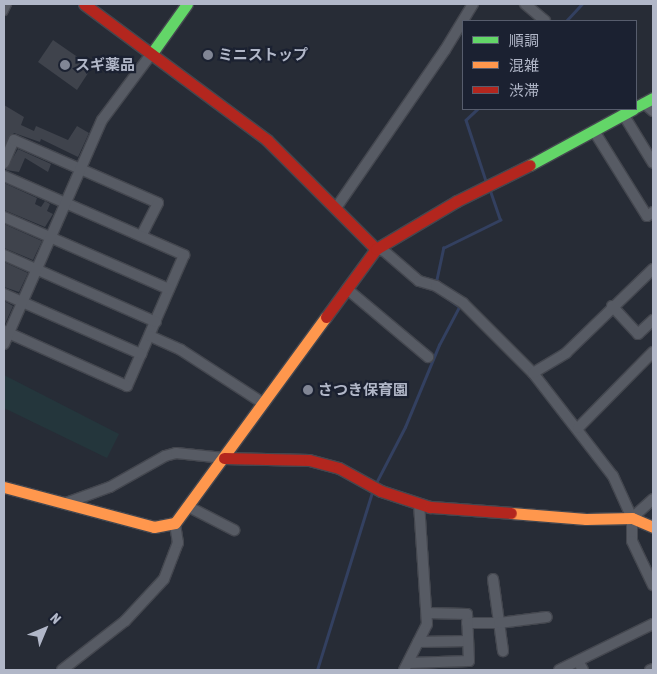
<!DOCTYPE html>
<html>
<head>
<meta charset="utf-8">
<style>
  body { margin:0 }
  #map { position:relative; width:657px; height:674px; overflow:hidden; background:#272c36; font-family:"Asap Condensed","Noto Sans JP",sans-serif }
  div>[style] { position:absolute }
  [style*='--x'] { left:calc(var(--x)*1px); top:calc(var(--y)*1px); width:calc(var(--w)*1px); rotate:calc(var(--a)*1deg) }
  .green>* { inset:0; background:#24363c }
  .stream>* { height:2.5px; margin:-1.25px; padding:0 1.25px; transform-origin:1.25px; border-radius:1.25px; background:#334060 }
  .building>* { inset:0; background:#3f434c }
  .roads { filter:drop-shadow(1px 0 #44474f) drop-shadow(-1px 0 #44474f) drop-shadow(0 1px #44474f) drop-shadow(0 -1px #44474f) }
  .lane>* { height:5px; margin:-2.5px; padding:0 2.5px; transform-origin:2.5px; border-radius:2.5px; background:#575b64 }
  .street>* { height:10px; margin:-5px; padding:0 5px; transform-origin:5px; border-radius:5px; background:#575b64 }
  .fast>* { height:11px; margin:-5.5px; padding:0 5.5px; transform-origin:5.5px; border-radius:5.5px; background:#63d668 }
  .slow>* { height:11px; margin:-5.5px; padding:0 5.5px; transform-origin:5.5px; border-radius:5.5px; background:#ff974d }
  .jam>* { height:11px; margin:-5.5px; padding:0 5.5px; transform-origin:5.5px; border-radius:5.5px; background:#b3261e }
  .dots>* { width:14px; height:14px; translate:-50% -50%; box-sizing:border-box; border:2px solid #1b2131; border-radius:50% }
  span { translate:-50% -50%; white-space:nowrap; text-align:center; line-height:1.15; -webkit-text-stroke:4.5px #1b2131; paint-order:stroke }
  .poi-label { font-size:15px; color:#b1b7c8; font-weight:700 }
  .left { translate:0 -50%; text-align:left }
  .frame { position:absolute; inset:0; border:5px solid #b1b7c8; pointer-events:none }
  .legend { position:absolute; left:462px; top:20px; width:175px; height:90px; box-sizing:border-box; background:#1b2131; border:1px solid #575d6d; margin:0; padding:6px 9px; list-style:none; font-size:15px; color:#b1b7c8 }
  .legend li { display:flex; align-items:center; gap:10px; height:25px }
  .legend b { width:25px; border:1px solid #575d6d }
  .north { position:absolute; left:20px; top:604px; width:50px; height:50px; -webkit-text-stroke:4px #1b2131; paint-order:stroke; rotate:45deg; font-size:14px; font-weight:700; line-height:20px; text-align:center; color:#b1b7c8 }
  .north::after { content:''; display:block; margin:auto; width:18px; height:22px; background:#b1b7c8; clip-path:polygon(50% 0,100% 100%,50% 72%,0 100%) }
</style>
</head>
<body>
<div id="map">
  <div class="green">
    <div style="clip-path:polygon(4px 375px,119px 434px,107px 458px,4px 408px)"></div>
  </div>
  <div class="stream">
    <div style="--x:566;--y:21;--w:23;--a:-47"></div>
    <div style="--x:478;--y:109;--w:16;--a:137"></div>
    <div style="--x:466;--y:120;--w:64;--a:71.8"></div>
    <div style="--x:436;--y:282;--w:35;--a:-78"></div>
    <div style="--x:443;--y:248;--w:64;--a:-26.2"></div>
    <div style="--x:500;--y:220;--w:31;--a:-109"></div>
    <div style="--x:376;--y:483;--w:63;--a:-62.6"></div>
    <div style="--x:405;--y:427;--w:89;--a:-67.5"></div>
    <div style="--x:439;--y:345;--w:43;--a:-62.2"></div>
    <div style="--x:459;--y:307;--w:29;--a:-145"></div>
    <div style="--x:317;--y:670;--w:186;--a:-72.8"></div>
  </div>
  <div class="building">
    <div style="clip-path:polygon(53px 40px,92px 67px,77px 90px,38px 62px)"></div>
    <div style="clip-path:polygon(4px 105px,24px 117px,21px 125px,34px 131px,36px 126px,68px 140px,77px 126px,89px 133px,78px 157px,41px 139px,40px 142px,14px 133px,4px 146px)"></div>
    <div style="clip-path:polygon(18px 149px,51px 164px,48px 172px,25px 158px,19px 172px,6px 170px)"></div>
    <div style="clip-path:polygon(4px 183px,37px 198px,35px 204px,41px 207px,45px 201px,50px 204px,47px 211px,53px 214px,45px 227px,4px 210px)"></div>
    <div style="clip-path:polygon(4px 224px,42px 241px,33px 260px,4px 248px)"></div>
    <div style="clip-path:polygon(4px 262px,28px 273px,19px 292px,4px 287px)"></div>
    <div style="clip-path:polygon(4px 301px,13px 306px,5px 324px,4px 324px)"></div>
  </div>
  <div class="roads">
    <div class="lane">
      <div style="--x:4;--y:12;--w:9;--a:-63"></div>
    </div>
    <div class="street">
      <div style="--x:525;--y:4;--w:26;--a:40"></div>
      <div style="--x:644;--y:103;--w:12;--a:42"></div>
      <div style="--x:623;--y:114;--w:57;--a:58.5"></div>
      <div style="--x:594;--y:131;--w:100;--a:58.1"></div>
      <div style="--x:647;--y:216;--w:7;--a:-34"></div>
      <div style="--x:4;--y:163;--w:25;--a:-67"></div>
      <div style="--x:14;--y:140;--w:157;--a:23.6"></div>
      <div style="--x:158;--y:203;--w:37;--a:117"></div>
      <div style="--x:4;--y:176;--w:197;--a:23.7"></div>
      <div style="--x:184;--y:255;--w:143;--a:113.5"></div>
      <div style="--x:127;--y:386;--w:135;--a:-155.9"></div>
      <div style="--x:336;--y:208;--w:192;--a:-55.4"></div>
      <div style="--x:445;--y:50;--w:54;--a:-58.7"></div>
      <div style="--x:4;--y:217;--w:180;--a:23.6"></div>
      <div style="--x:376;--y:249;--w:8;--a:14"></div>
      <div style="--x:384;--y:251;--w:46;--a:40.6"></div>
      <div style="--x:419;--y:281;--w:18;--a:16"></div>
      <div style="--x:436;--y:286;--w:32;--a:32"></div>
      <div style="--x:463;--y:303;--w:99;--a:45"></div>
      <div style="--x:533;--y:373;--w:130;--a:52.2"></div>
      <div style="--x:613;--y:476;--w:46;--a:65.7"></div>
      <div style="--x:632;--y:518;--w:23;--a:90"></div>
      <div style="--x:632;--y:541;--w:49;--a:64.5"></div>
      <div style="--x:4;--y:255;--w:166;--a:23.8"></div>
      <div style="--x:347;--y:289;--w:106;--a:40"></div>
      <div style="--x:4;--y:294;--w:150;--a:23.7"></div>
      <div style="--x:612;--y:306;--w:38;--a:47"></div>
      <div style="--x:638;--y:334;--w:21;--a:-43"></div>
      <div style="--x:150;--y:336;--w:34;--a:24"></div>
      <div style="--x:181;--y:350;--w:98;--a:32.9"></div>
      <div style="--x:4;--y:344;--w:244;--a:-66.4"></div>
      <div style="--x:102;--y:120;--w:84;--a:-53.3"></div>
      <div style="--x:533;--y:373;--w:39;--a:-31"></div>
      <div style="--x:566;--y:353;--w:121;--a:-44"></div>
      <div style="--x:578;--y:428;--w:107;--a:-45.4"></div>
      <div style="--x:66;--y:503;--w:47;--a:-20"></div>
      <div style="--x:110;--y:487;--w:63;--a:-29.4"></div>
      <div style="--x:165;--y:456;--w:11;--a:-15"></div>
      <div style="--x:176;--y:453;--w:48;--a:5.9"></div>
      <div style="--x:189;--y:507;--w:51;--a:27.1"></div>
      <div style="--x:632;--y:518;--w:28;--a:-42"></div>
      <div style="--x:493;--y:579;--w:73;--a:82.1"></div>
      <div style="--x:467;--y:623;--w:32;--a:0"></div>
      <div style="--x:499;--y:623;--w:48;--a:-7.1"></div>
      <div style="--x:418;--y:642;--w:50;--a:-1.1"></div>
      <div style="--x:578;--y:661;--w:10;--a:61"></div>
      <div style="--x:408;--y:663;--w:61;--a:-1.9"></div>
      <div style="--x:469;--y:661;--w:47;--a:-92.4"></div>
      <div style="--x:467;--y:614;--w:40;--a:-178.6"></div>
      <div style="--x:62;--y:670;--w:80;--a:-37.9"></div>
      <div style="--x:125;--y:621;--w:57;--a:-47.1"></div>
      <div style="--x:164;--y:579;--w:39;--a:-69"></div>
      <div style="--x:178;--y:543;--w:20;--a:-99"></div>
      <div style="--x:404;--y:670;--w:51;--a:-63.4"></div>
      <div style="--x:427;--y:624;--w:120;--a:-93.8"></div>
      <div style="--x:559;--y:670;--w:105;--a:-26.1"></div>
      <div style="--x:650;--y:670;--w:3;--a:-18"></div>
    </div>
    <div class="fast">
      <div style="--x:152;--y:53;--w:60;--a:-54.5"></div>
      <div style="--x:636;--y:107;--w:19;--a:-28"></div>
      <div style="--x:530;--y:165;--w:117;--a:-28.5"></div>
    </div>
    <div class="slow">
      <div style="--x:4;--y:487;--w:155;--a:14.9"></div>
      <div style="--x:154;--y:527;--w:21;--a:-11"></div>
      <div style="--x:175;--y:523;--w:255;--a:-53.8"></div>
      <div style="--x:511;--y:513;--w:75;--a:4.6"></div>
      <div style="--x:586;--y:519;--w:46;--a:-1.2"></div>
      <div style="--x:632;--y:518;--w:23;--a:23"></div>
    </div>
    <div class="jam">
      <div style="--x:84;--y:4;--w:228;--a:36.6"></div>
      <div style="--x:267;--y:140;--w:154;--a:45"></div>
      <div style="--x:326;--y:317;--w:84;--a:-53.7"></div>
      <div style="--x:376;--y:249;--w:94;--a:-30.7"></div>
      <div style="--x:457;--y:201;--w:81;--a:-26.3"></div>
      <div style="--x:224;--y:458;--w:85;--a:1.3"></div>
      <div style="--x:309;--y:460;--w:31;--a:15"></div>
      <div style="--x:339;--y:468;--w:48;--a:28.7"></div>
      <div style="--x:381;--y:491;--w:52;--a:18.1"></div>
      <div style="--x:430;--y:507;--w:81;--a:4.2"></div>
    </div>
  </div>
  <div class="dots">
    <div style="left:208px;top:55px;background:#818695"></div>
    <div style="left:65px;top:65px;background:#818695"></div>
    <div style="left:308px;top:390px;background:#818695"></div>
  </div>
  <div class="poi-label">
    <span class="left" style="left:218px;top:55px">ミニストップ</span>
    <span class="left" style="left:75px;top:65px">スギ薬品</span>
    <span class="left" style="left:318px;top:390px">さつき保育園</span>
  </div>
  <div class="frame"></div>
  <ul class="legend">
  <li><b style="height:6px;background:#63d668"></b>順調</li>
  <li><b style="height:6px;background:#ff974d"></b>混雑</li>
  <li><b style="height:6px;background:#b3261e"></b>渋滞</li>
  </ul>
  <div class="north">N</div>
</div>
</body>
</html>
